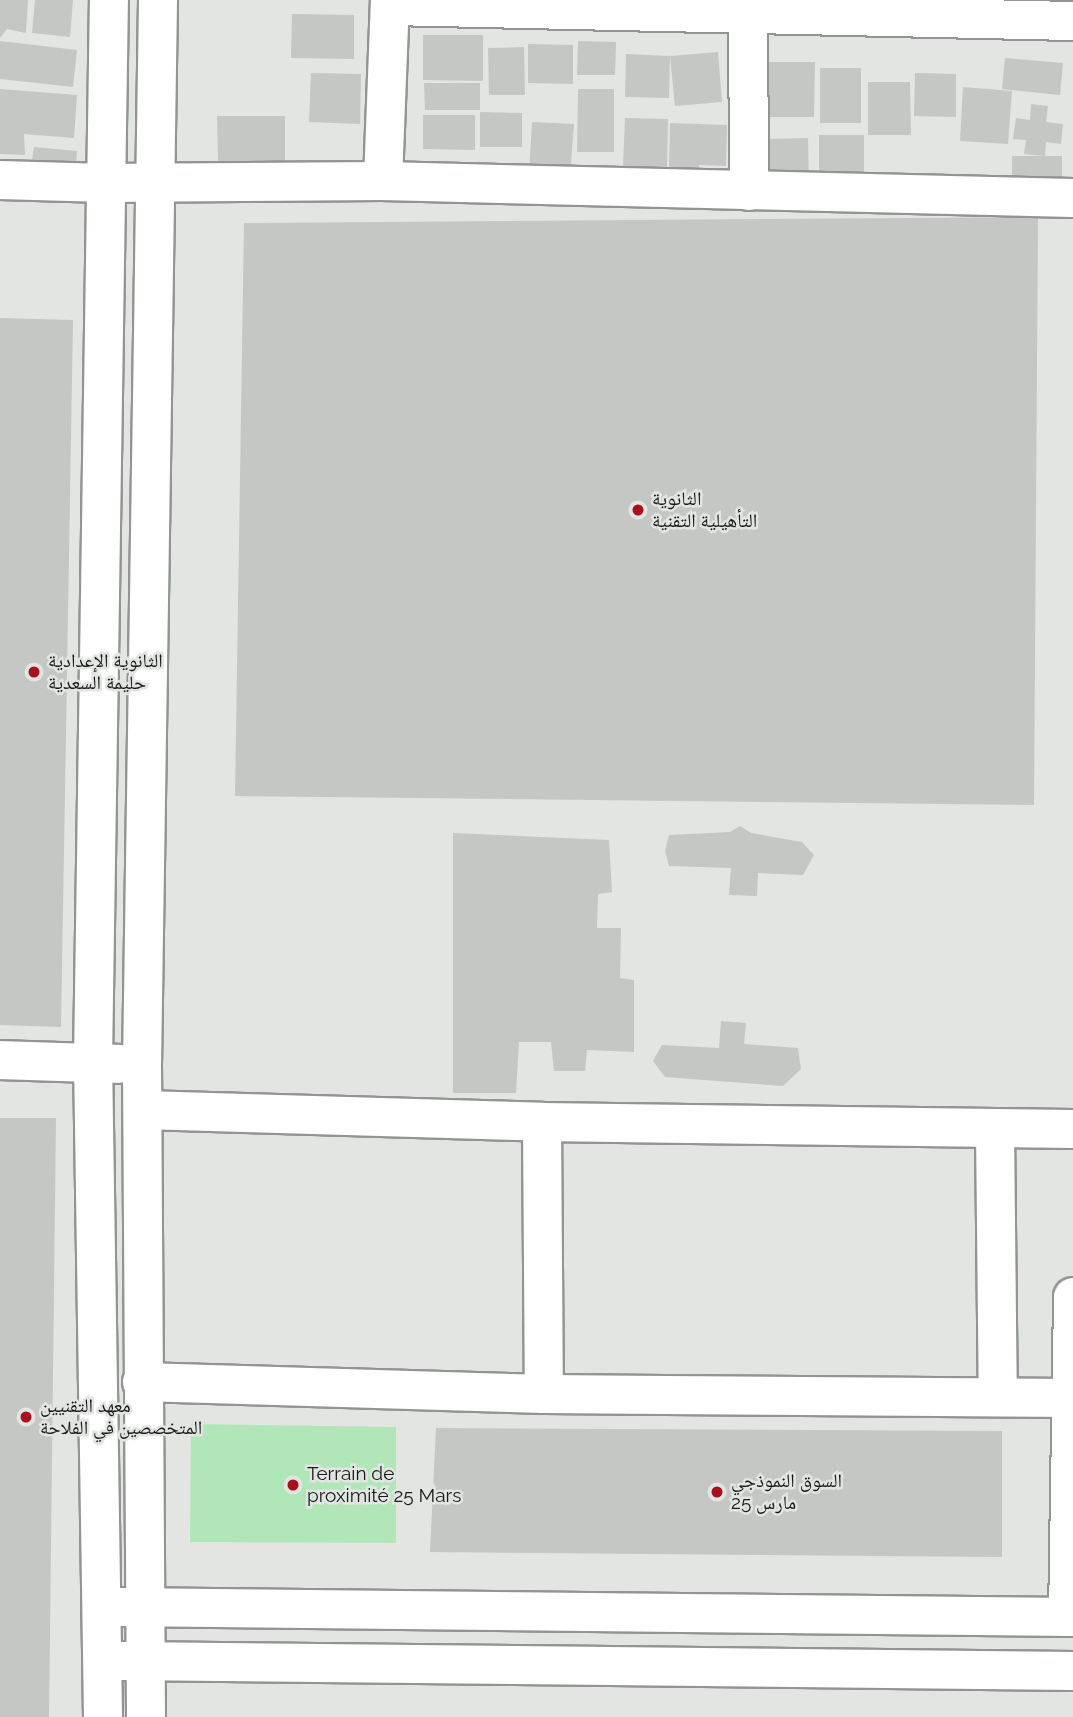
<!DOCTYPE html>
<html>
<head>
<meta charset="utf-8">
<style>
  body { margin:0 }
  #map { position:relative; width:1073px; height:1717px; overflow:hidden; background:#e2e5e2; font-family:Raleway,"Noto Naskh Arabic",sans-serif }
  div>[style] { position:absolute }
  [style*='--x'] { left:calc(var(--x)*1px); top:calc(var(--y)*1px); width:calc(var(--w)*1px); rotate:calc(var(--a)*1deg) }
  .green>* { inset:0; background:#b1e6b9 }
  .building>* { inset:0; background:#c4c7c4 }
  .roads { filter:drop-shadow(2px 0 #929592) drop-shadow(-2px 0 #929592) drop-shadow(0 2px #929592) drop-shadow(0 -2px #929592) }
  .minor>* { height:38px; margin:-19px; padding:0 19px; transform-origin:19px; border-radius:19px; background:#fff }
  .dots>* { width:19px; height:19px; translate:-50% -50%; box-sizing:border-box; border:4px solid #e2e5e2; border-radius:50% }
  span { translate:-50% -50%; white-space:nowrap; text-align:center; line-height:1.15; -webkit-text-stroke:5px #e2e5e2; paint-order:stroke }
  .poi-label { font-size:19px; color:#181918 }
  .left { translate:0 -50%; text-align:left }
</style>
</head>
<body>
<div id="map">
  <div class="green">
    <div style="clip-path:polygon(191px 1424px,396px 1427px,396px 1543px,190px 1542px)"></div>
  </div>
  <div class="building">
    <div style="clip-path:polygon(0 0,28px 0,26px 33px,7px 29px,0 38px)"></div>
    <div style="clip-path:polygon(35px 0,73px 0,70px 37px,32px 33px)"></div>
    <div style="clip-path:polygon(292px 14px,354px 15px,354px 59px,291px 58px)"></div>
    <div style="clip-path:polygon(423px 35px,483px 35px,483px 81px,423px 80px)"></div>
    <div style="clip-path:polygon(0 41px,77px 50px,73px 87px,0 79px)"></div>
    <div style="clip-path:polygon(578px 41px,616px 42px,615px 75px,577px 75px)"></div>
    <div style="clip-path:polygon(528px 44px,573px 45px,573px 84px,528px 83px)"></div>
    <div style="clip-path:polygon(524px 47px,525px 95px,489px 95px,488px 48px)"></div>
    <div style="clip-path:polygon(718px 52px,722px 102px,675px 106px,670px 56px)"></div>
    <div style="clip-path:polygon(626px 54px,670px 56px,669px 98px,625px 97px)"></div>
    <div style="clip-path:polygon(1005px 58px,1063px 63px,1060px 95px,1002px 89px)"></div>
    <div style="clip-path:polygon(768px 62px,815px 62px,814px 117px,767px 117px)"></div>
    <div style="clip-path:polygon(820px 68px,861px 68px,861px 123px,820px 123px)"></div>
    <div style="clip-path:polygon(311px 73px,361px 74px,360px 124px,309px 122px)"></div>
    <div style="clip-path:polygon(915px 73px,956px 74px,956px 117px,914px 116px)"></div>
    <div style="clip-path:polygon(868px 82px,910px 82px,911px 135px,868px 135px)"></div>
    <div style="clip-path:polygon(424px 83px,480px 83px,480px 110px,425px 110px)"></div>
    <div style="clip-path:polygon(963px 87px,1012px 91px,1008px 144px,960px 141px)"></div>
    <div style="clip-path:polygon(0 89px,77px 95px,74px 138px,24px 134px,25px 155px,0 154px)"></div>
    <div style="clip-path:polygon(578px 89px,614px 89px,614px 152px,577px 152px)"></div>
    <div style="clip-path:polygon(1031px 104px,1048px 106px,1046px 122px,1063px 124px,1061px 144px,1046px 142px,1045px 156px,1024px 154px,1026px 140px,1013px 139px,1016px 118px,1030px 120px)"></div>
    <div style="clip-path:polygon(480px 112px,522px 113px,522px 147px,480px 147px)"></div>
    <div style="clip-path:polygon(423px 115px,475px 115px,475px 150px,423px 149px)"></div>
    <div style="clip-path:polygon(217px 116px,285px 116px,285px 172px,240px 173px,239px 161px,218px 161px)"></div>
    <div style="clip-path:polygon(625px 118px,668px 119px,667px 167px,623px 166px)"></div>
    <div style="clip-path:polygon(532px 122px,574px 124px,570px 176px,529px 173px)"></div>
    <div style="clip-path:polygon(670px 123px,727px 125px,726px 166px,699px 165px,699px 180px,683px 180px,684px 169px,669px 169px)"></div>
    <div style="clip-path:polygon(819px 135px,864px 135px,864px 185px,819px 185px)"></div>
    <div style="clip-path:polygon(808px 138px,809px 186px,768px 186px,767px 139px)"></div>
    <div style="clip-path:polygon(34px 147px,77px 151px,75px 179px,30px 173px)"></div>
    <div style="clip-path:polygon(1012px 156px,1062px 156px,1062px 190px,1012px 191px)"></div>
    <div style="clip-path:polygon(1038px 217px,1034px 805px,235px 796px,244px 223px)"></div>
    <div style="clip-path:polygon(0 318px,73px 320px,61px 1027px,0 1025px)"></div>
    <div style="clip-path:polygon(740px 826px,751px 833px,802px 842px,814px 855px,803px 875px,758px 873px,757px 896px,729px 895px,731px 868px,669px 866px,665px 851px,669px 835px,730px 832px)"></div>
    <div style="clip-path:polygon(453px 833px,609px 840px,612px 892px,598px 894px,597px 928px,621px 928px,620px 978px,634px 980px,634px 1052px,587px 1050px,585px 1071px,554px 1071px,551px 1042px,519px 1042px,516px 1093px,453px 1093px)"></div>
    <div style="clip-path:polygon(721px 1021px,746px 1023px,744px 1044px,798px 1048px,801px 1069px,783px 1086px,665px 1077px,653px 1061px,662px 1045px,719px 1048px)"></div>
    <div style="clip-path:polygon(0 1118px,56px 1118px,49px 1717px,0 1717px)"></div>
    <div style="clip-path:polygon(436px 1428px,1002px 1431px,1002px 1557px,430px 1552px)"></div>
  </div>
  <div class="roads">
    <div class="minor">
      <div style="--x:748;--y:0;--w:191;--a:89.7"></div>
      <div style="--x:390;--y:6;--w:683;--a:1.26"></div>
      <div style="--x:0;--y:180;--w:105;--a:1.6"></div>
      <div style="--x:105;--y:183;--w:278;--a:-0.4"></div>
      <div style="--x:383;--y:181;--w:690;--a:1.41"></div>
      <div style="--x:383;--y:181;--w:181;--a:-87.8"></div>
      <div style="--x:0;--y:1060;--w:119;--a:1.9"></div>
      <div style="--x:143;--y:1110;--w:399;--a:1.7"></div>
      <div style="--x:542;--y:1122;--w:531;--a:0.76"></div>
      <div style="--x:542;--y:1122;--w:272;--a:89.6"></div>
      <div style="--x:995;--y:1129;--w:268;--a:89.4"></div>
      <div style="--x:142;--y:1382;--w:402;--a:1.7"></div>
      <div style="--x:544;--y:1394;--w:529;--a:0.43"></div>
      <div style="--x:120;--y:1607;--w:953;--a:0.6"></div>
      <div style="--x:1068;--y:1617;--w:320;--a:-89.1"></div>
      <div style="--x:123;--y:1661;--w:950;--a:0.6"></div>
      <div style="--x:103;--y:1717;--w:656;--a:-90.87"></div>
      <div style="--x:93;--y:1061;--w:1061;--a:-89.14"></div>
      <div style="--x:146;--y:1717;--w:651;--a:-90.35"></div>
      <div style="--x:142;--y:1066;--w:1066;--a:-89.14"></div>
    </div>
  </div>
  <div class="dots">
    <div style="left:638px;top:510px;background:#a7101c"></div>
    <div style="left:34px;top:672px;background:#a7101c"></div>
    <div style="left:26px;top:1417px;background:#a7101c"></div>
    <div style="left:293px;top:1485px;background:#a7101c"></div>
    <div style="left:717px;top:1492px;background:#a7101c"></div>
  </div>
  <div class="poi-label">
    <span class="left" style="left:652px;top:510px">الثانوية<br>التأهيلية التقنية</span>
    <span class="left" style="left:48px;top:672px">الثانوية الإعدادية<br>حليمة السعدية</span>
    <span class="left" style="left:40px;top:1417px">معهد التقنيين<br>المتخصصين في الفلاحة</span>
    <span class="left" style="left:307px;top:1485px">Terrain de<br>proximité 25 Mars</span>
    <span class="left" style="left:731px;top:1492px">السوق النموذجي<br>25 مارس</span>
  </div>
</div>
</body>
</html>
